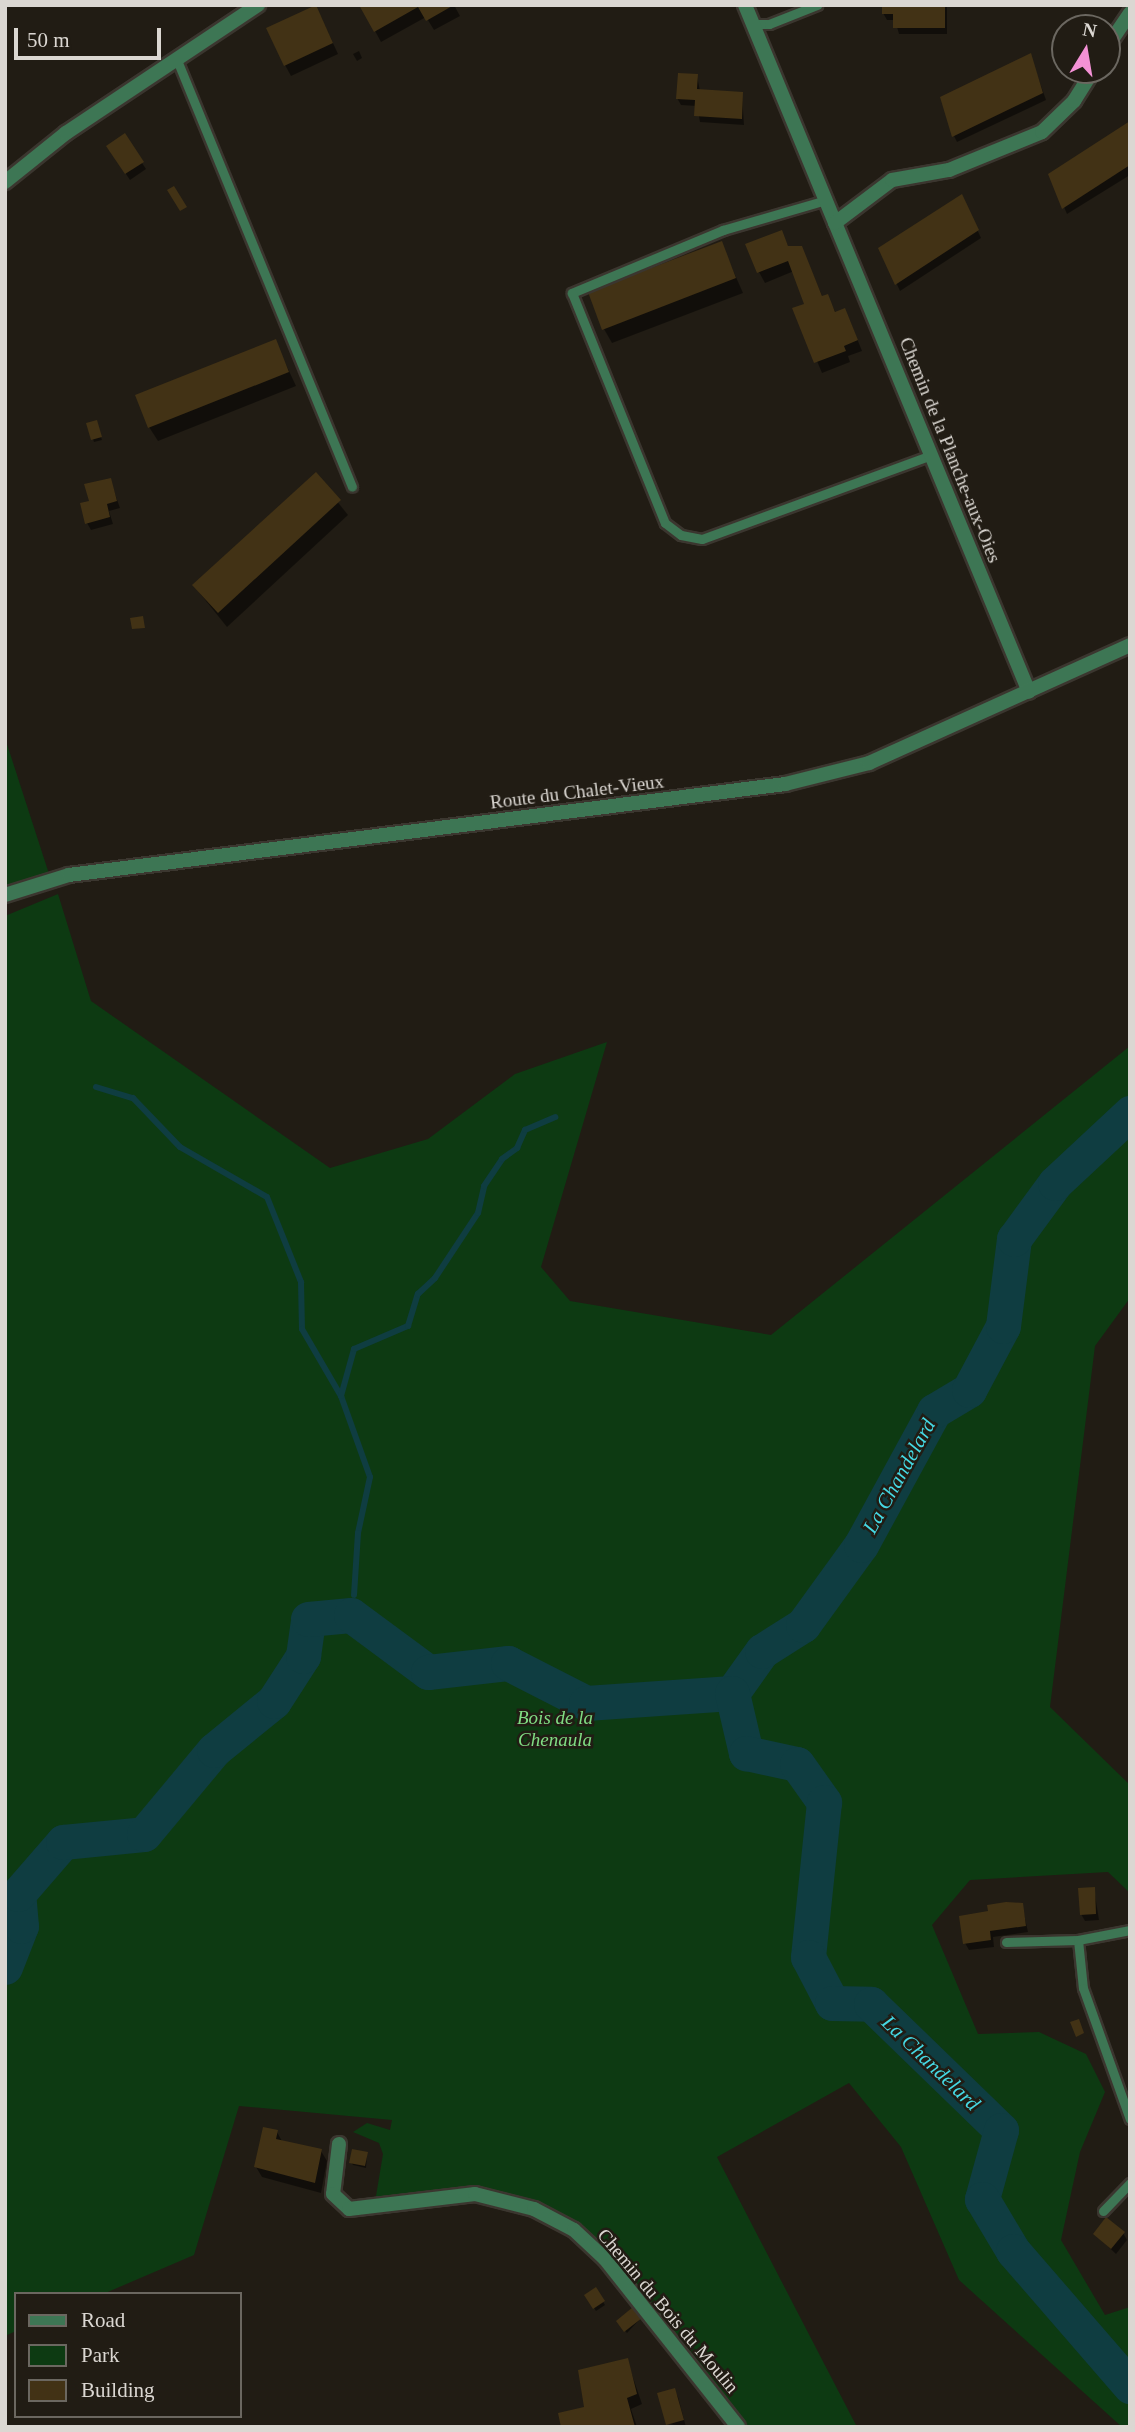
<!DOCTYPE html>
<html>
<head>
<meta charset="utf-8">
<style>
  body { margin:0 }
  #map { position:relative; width:1135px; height:2432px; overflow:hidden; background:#211c14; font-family:"Times New Roman",serif }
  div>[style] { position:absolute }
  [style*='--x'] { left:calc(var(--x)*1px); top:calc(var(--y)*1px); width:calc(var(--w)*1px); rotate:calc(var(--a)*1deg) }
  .green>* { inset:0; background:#0d3a12 }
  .shadow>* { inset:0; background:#0007 }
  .stream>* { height:6px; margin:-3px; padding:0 3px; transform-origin:3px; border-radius:3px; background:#0f3d41 }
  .river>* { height:35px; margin:-17.5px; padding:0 17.5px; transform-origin:17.5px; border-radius:17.5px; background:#0f3d41 }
  .building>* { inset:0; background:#423215 }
  .roads { filter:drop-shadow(2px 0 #3b362f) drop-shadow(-2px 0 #3b362f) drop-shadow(0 2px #3b362f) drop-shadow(0 -2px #3b362f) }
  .service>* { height:9px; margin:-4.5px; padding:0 4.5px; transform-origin:4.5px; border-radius:4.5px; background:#3d7654 }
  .minor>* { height:14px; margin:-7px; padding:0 7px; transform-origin:7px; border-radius:7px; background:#3d7654 }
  span { translate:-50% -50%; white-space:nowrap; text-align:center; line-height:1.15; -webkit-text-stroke:5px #211c14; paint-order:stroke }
  .street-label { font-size:19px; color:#dbd7d2 }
  .park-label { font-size:19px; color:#80dc83; font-style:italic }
  .water-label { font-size:21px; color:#45d8e3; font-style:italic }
  .frame { position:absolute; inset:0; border:7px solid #dbd7d2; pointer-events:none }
  .legend { position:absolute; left:14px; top:2292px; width:228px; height:126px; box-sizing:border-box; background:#211c14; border:2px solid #6b6760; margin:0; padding:9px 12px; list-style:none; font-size:21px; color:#dbd7d2 }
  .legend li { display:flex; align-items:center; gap:14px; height:35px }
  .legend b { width:35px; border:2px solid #6b6760 }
  .north { position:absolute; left:1051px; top:14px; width:70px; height:70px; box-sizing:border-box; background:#211c14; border:2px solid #6b6760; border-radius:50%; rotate:11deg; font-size:19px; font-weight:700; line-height:28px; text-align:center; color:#dbd7d2 }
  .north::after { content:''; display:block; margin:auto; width:24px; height:32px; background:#f391d5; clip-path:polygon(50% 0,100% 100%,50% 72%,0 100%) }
  .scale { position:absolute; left:14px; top:28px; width:147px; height:32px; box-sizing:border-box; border:4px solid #dbd7d2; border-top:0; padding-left:9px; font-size:21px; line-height:24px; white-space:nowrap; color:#dbd7d2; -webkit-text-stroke:5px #211c14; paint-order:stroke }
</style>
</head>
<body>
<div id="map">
  <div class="green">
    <div style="clip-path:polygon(5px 738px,51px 880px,5px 895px)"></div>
    <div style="clip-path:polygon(58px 894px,91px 1001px,330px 1168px,428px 1139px,515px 1074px,607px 1042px,541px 1267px,570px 1301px,771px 1335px,1130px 1046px,1130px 1298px,1095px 1346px,1050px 1707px,1130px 1785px,1130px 1893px,1108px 1872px,970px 1880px,932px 1925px,978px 2034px,1039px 2032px,1086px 2054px,1105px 2092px,1080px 2152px,1061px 2240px,1105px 2315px,1130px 2307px,1130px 2427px,1122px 2427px,959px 2280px,901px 2147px,849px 2083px,717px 2157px,857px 2427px,738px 2427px,574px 2230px,475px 2194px,374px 2208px,383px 2154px,379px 2143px,353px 2132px,367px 2123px,390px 2130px,392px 2120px,239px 2106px,194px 2255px,103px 2294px,16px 2294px,16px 2331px,5px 2336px,5px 916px)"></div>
  </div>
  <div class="shadow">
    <div style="clip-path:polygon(361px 5px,454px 5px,460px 16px,434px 30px,426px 17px,381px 42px)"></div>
    <div style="clip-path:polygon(883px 5px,947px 5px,947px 34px,899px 34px,895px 20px,887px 20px,883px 13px)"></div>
    <div style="clip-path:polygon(321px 17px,338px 54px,291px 76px,285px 65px)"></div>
    <div style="clip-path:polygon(359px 51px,362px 58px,357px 61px,353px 54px)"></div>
    <div style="clip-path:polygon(1030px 55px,1046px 100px,957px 142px,954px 136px)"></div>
    <div style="clip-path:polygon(697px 76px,700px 91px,742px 94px,744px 125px,700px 122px,697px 106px,681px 105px,677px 98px)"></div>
    <div style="clip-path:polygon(1130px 124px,1130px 175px,1067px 214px,1050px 175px)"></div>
    <div style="clip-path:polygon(112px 153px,142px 163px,146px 169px,130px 180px)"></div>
    <div style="clip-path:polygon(965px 203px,981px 238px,900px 291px,880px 248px)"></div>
    <div style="clip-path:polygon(781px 232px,789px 248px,801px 247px,823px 298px,827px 296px,836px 313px,844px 310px,850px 321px,862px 351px,848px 356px,850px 362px,822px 373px,795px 309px,807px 304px,794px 271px,765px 283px,759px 272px)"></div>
    <div style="clip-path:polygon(721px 243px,743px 293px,612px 343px,604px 329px)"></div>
    <div style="clip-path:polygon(275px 341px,296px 386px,158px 441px,149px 427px)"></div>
    <div style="clip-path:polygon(88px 424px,97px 425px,102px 440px,94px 442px)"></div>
    <div style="clip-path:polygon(316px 475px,348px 515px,227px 627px,194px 586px)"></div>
    <div style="clip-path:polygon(110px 480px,120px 508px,109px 511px,113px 524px,91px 530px,87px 523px,91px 502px)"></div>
    <div style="clip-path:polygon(1094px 1889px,1099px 1920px,1085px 1921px,1081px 1914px)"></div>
    <div style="clip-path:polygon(1022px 1905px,1028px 1932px,993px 1937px,994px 1947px,969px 1950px,965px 1943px)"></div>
    <div style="clip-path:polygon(277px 2132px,283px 2143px,321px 2151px,327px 2161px,321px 2193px,262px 2177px,256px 2167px)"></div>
    <div style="clip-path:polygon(367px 2154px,366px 2168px,353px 2165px,351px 2162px)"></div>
    <div style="clip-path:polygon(1123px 2233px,1127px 2240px,1116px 2254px,1095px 2234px)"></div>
    <div style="clip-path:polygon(596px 2290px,605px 2305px,596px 2311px,586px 2296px)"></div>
    <div style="clip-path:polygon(640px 2319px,627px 2333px,619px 2324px)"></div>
    <div style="clip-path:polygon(627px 2360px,642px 2404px,631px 2409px,637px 2427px,562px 2427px,586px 2409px)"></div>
    <div style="clip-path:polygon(674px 2390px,678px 2397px,686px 2427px,668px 2424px)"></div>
  </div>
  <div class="stream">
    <div style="--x:96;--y:1087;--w:39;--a:17"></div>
    <div style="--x:133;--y:1098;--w:68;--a:46.2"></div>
    <div style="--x:180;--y:1147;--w:100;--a:29.9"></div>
    <div style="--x:267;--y:1197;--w:92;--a:68.2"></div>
    <div style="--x:301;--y:1282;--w:47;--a:88.8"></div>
    <div style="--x:302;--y:1329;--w:78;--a:59.8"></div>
    <div style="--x:341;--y:1396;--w:86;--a:70.3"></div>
    <div style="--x:370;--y:1477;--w:57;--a:102.1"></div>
    <div style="--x:358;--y:1533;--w:62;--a:93.7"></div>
    <div style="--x:341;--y:1396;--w:49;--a:-74.5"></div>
    <div style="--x:354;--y:1349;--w:59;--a:-23.1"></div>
    <div style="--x:408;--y:1326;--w:34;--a:-73"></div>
    <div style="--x:418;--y:1294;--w:23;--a:-43"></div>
    <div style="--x:435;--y:1278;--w:78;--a:-56.5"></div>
    <div style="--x:478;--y:1213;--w:28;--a:-77"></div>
    <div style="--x:484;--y:1186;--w:32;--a:-56"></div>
    <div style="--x:502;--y:1159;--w:19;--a:-36"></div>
    <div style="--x:517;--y:1148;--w:20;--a:-66"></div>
    <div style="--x:525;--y:1130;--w:33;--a:-23"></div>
    <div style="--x:351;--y:1615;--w:2;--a:-63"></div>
  </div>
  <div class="river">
    <div style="--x:732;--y:1693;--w:52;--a:-54.5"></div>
    <div style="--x:762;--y:1651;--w:49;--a:-32.4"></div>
    <div style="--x:803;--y:1625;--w:99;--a:-54.1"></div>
    <div style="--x:861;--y:1545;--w:153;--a:-61.4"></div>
    <div style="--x:934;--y:1411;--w:41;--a:-31"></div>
    <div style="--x:969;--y:1390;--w:72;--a:-62"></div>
    <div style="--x:1003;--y:1326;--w:88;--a:-82.8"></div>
    <div style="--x:1014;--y:1239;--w:69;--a:-53.8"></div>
    <div style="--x:1055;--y:1183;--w:103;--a:-43"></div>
    <div style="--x:5;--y:1967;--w:44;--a:-68.7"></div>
    <div style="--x:21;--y:1926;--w:32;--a:-95"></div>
    <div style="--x:18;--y:1894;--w:69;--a:-49.1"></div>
    <div style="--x:63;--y:1842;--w:81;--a:-5.6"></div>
    <div style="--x:144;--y:1834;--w:109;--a:-50.2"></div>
    <div style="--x:214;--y:1750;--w:77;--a:-39.2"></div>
    <div style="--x:274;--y:1701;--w:54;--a:-57.2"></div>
    <div style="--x:303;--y:1656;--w:37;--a:-82"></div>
    <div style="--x:308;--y:1619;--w:43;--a:-5.3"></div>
    <div style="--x:351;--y:1615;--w:96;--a:36.5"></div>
    <div style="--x:428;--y:1672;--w:81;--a:-6.4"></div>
    <div style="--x:508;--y:1663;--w:88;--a:27.1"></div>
    <div style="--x:586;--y:1703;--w:146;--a:-3.9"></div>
    <div style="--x:732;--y:1693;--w:62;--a:76.9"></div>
    <div style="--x:746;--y:1753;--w:52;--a:12.2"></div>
    <div style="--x:797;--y:1764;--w:47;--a:54.6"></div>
    <div style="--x:824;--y:1802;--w:156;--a:95.9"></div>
    <div style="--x:808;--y:1957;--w:52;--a:62.4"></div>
    <div style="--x:832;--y:2003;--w:39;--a:1"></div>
    <div style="--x:871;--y:2004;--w:181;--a:44.1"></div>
    <div style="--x:1001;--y:2130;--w:72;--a:105.4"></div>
    <div style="--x:982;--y:2199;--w:61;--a:59.2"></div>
    <div style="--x:1013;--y:2251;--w:179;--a:49.1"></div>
  </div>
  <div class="building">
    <div style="clip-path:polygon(316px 5px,333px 43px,284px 66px,266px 28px)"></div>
    <div style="clip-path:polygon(359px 5px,454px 5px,426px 21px,418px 7px,374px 32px)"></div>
    <div style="clip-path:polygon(882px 5px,945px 5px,945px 28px,893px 28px,893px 14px,882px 14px)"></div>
    <div style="clip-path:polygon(1031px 53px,1043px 93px,952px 137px,940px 97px)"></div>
    <div style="clip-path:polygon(678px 73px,698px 74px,697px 89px,743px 92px,742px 119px,694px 116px,695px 100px,676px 99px)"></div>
    <div style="clip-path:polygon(1130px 121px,1130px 165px,1062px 209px,1048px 174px)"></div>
    <div style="clip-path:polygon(125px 133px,144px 162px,125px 174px,106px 146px)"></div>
    <div style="clip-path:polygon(174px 186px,187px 207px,180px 211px,167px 190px)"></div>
    <div style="clip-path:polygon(962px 194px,979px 230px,895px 285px,878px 248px)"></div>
    <div style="clip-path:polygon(782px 230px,788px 246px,802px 246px,822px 296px,828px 294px,835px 312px,845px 308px,858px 340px,844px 346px,846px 351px,814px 363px,792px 308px,804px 304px,788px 261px,757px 273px,745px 244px)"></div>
    <div style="clip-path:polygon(722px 241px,736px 278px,602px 330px,588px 292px)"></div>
    <div style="clip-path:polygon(276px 339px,289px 372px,148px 428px,135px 395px)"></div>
    <div style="clip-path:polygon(97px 420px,102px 437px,91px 440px,86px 423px)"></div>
    <div style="clip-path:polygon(316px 472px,341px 500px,218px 613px,192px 585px)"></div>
    <div style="clip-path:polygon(111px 478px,117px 501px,107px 504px,110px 517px,85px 524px,80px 503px,89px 501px,84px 484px)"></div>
    <div style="clip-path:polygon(143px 616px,145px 628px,132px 629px,130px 618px)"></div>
    <div style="clip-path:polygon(1095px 1887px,1096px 1914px,1080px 1915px,1078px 1888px)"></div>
    <div style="clip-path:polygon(1006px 1902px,1023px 1903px,1026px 1926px,990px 1931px,991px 1940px,963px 1944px,959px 1916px,988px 1911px,987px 1905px)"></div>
    <div style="clip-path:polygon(1079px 2019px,1084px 2033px,1076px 2037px,1070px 2022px)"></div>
    <div style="clip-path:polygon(263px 2127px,278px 2130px,276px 2139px,322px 2149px,315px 2183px,254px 2167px)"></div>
    <div style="clip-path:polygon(352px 2149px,368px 2152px,365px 2166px,349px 2163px)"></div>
    <div style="clip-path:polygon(1106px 2217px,1125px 2232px,1111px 2249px,1093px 2234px)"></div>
    <div style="clip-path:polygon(596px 2287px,605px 2301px,593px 2309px,584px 2295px)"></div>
    <div style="clip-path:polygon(633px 2307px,642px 2318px,624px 2332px,616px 2321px)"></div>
    <div style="clip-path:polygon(628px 2358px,637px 2394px,627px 2398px,635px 2427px,561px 2427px,558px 2413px,584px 2407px,578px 2370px)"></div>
    <div style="clip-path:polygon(675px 2388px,684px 2420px,666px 2425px,657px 2393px)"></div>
  </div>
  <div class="roads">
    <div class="service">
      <div style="--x:751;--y:24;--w:18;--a:0"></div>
      <div style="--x:769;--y:24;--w:52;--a:-21.6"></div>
      <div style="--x:177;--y:60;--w:461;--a:67.7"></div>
      <div style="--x:826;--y:200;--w:107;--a:163.8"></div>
      <div style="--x:723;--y:230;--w:164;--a:157.4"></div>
      <div style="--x:572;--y:293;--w:248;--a:68"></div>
      <div style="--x:665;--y:523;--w:20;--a:37"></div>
      <div style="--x:681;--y:535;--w:21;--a:11"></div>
      <div style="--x:702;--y:539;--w:245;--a:-20.1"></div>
      <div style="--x:1078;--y:1940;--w:48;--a:84.1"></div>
      <div style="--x:1083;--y:1988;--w:139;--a:70.3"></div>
      <div style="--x:1006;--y:1942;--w:72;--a:-1.6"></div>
      <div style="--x:1078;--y:1940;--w:53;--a:-10.9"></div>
      <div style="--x:1103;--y:2211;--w:39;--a:-46"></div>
    </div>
    <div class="minor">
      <div style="--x:745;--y:5;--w:743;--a:67.54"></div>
      <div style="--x:1107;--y:47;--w:41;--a:-55.9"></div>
      <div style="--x:5;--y:182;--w:78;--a:-38.8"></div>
      <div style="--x:66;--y:133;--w:231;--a:-33.7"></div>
      <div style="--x:835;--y:223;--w:71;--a:-37"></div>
      <div style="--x:892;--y:180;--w:58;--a:-10"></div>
      <div style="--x:949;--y:170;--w:100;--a:-22.2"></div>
      <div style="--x:1042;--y:132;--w:45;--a:-44.1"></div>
      <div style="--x:1074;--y:101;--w:36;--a:-58"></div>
      <div style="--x:5;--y:895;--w:67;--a:-17.4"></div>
      <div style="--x:69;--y:875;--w:722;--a:-7.24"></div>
      <div style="--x:785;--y:784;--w:87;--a:-14"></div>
      <div style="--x:869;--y:763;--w:286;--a:-24.3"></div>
      <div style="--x:339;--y:2144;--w:50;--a:96.8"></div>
      <div style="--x:333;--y:2194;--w:22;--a:43"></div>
      <div style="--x:349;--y:2209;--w:127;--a:-6.8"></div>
      <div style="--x:475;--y:2194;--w:61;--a:14.3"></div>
      <div style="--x:534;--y:2209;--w:45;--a:27.7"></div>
      <div style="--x:574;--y:2230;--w:42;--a:43.1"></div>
      <div style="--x:605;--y:2259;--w:214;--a:51.6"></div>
    </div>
  </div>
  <div class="street-label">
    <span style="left:950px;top:450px;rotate:68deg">Chemin de la Planche-aux-Oies</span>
    <span style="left:577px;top:792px;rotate:-7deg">Route du Chalet-Vieux</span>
    <span style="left:668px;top:2311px;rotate:50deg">Chemin du Bois du Moulin</span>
  </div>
  <div class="park-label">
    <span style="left:555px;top:1729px">Bois de la<br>Chenaula</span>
  </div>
  <div class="water-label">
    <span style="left:899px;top:1476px;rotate:-61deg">La Chandelard</span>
    <span style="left:931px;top:2063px;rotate:44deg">La Chandelard</span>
  </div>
  <div class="frame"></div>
  <ul class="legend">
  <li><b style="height:9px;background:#3d7654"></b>Road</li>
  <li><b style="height:19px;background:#0d3a12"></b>Park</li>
  <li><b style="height:19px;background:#423215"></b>Building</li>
  </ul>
  <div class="north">N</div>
  <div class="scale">50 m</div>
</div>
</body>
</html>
